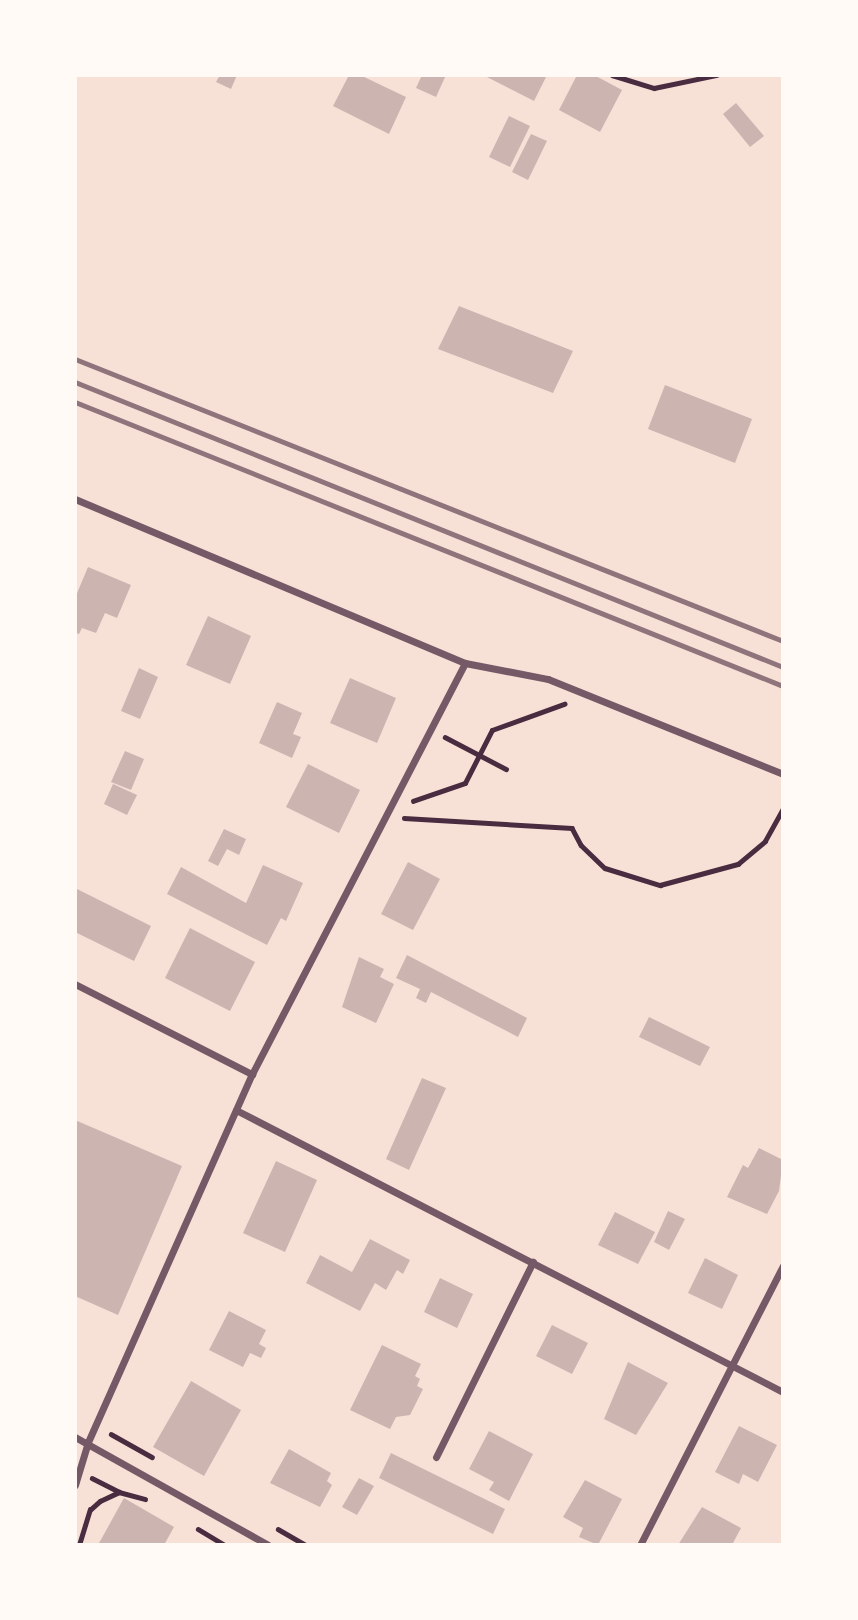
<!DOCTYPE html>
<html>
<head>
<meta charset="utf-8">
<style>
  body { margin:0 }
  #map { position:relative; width:858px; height:1620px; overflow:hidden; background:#f7e1d7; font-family:"Public Sans",sans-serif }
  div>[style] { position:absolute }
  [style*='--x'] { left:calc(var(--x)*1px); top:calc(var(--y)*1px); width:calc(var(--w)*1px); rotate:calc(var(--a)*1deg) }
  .building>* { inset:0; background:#ccb4b1 }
  .path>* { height:4.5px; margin:-2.25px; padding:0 2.25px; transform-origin:2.25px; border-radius:2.25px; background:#4a2c40 }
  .minor>* { height:7px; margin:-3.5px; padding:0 3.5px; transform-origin:3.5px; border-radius:3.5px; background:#755966 }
  .rail>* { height:5px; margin:-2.5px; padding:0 2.5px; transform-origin:2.5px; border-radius:2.5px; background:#8f747c }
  span { translate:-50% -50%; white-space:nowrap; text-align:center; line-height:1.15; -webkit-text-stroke:7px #fffaf5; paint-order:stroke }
  .frame { position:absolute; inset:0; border:77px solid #fffaf5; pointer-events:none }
</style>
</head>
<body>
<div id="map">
  <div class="building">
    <div style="clip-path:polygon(220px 75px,237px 75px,231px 89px,216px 82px)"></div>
    <div style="clip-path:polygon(349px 75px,360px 75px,406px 97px,389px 134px,333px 106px)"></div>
    <div style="clip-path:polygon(422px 75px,446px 75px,436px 97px,416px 88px)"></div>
    <div style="clip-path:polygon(483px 75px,547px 75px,534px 101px)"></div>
    <div style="clip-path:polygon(577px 75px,594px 75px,622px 90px,600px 132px,559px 110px)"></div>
    <div style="clip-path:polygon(736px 103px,764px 136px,750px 147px,723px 114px)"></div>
    <div style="clip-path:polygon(509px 116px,530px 126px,510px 167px,489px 157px)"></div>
    <div style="clip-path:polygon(531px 134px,547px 141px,528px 180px,512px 172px)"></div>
    <div style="clip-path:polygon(459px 306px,573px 351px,553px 393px,438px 349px)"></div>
    <div style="clip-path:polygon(665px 385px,752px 419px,735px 463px,648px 429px)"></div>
    <div style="clip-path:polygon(88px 567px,131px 585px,117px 618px,105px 613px,96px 633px,82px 628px,79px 634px,75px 633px,75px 598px)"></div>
    <div style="clip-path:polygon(208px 616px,251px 636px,230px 684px,186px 665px)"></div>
    <div style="clip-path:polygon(139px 668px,158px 677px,140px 719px,121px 711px)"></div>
    <div style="clip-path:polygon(350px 678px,396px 698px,377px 743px,330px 723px)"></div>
    <div style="clip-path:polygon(277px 702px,302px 713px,293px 734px,301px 737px,292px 758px,259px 743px)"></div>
    <div style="clip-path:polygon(125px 751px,144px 759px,131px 790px,111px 782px)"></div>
    <div style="clip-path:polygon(308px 764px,360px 790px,339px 833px,286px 807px)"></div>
    <div style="clip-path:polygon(113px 784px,137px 795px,127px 815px,104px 804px)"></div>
    <div style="clip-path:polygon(224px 829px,246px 839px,239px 855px,227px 849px,218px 866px,208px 861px)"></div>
    <div style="clip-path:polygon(408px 862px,440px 879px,413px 930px,381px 914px)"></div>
    <div style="clip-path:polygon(263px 865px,303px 883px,286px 921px,281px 918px,267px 945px,167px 894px,181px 867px,246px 903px)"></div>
    <div style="clip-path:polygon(75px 888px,151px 926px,134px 961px,75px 932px)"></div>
    <div style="clip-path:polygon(190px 928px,255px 962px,230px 1011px,165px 978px)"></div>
    <div style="clip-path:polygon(407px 955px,527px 1018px,518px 1037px,431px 992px,426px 1003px,416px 998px,420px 989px,396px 978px)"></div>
    <div style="clip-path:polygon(359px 957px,384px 969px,380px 977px,394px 984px,376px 1023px,342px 1007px)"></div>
    <div style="clip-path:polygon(649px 1017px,710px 1047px,700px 1066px,639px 1037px)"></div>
    <div style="clip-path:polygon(422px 1078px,446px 1088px,409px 1170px,386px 1159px)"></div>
    <div style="clip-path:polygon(75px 1120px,182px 1166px,118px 1315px,75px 1296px)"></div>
    <div style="clip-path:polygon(759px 1148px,783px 1160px,779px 1191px,767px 1214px,727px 1197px,743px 1165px,748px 1168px)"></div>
    <div style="clip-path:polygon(276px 1161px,317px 1180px,285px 1252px,243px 1233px)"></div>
    <div style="clip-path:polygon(668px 1211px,685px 1219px,669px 1250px,654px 1242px)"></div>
    <div style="clip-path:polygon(615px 1212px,655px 1232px,638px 1264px,598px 1245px)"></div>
    <div style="clip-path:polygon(370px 1239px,410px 1260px,403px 1274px,397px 1270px,386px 1290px,375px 1283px,360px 1311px,306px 1283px,320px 1255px,352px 1272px)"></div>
    <div style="clip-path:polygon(705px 1258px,738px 1275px,722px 1309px,688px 1293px)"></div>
    <div style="clip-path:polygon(440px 1278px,473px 1294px,457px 1328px,424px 1312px)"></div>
    <div style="clip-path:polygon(229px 1311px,266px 1330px,259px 1344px,266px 1348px,261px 1358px,250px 1353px,243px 1367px,209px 1350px)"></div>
    <div style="clip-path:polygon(552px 1325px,588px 1343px,572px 1374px,536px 1356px)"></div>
    <div style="clip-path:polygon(382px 1345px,421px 1364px,415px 1376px,420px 1379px,417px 1386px,423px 1389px,410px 1415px,396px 1417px,390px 1429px,350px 1410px)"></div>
    <div style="clip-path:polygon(628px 1362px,668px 1383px,636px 1435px,604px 1419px)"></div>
    <div style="clip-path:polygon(191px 1381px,241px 1410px,204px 1476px,153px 1447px)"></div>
    <div style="clip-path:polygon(739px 1426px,777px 1445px,758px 1482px,743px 1474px,739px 1484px,715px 1472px)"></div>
    <div style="clip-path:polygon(489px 1431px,533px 1454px,509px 1501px,489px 1490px,494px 1482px,469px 1469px)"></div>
    <div style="clip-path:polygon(289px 1449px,331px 1473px,327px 1481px,332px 1485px,320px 1507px,270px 1483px)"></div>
    <div style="clip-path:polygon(391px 1453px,505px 1509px,493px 1534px,379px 1478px)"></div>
    <div style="clip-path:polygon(359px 1478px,374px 1486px,357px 1515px,342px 1507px)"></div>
    <div style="clip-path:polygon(585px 1480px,622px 1499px,598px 1545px,579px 1537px,583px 1528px,563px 1517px)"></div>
    <div style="clip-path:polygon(124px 1498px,174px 1527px,164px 1545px,98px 1545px)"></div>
    <div style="clip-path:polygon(702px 1507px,741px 1528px,732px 1545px,678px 1545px)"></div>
  </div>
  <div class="path">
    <div style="--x:612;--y:75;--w:44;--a:17.2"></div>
    <div style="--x:654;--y:88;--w:64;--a:-11.7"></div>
    <div style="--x:445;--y:737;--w:69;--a:27.7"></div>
    <div style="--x:413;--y:801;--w:55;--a:-19.1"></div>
    <div style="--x:465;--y:783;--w:59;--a:-63"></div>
    <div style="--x:492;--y:730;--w:77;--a:-19.9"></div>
    <div style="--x:404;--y:818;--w:168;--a:3.4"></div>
    <div style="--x:572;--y:828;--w:19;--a:62"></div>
    <div style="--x:581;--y:845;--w:33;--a:44"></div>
    <div style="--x:605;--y:868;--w:58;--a:17.2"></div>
    <div style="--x:660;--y:885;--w:81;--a:-15.1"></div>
    <div style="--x:738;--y:864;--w:35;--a:-40"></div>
    <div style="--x:765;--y:841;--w:38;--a:-61"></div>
    <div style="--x:111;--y:1434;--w:47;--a:29.3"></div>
    <div style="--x:92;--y:1478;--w:30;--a:27"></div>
    <div style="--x:198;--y:1529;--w:31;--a:31"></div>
    <div style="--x:278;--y:1529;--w:32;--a:30"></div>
    <div style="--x:79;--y:1545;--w:37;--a:-73"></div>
    <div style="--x:90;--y:1510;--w:13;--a:-42"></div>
    <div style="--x:100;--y:1501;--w:21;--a:-25"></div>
    <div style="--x:119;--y:1492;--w:27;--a:15"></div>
  </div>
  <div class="minor">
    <div style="--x:75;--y:499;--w:423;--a:22.8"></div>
    <div style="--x:465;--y:663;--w:85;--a:10.9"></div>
    <div style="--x:548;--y:679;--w:253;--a:22"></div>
    <div style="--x:75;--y:984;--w:199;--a:27"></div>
    <div style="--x:236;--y:1110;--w:615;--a:27.27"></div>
    <div style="--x:75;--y:1437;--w:221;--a:29.2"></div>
    <div style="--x:436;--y:1457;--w:218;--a:-63.6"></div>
    <div style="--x:75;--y:1485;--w:45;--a:-73.2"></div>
    <div style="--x:88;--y:1442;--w:403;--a:-66"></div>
    <div style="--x:252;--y:1074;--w:463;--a:-62.6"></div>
    <div style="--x:640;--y:1545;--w:314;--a:-62.9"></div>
  </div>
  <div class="rail">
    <div style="--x:75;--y:359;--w:762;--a:21.72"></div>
    <div style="--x:75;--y:382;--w:763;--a:21.93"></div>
    <div style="--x:75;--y:402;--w:763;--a:21.86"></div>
  </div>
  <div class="frame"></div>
</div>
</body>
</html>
